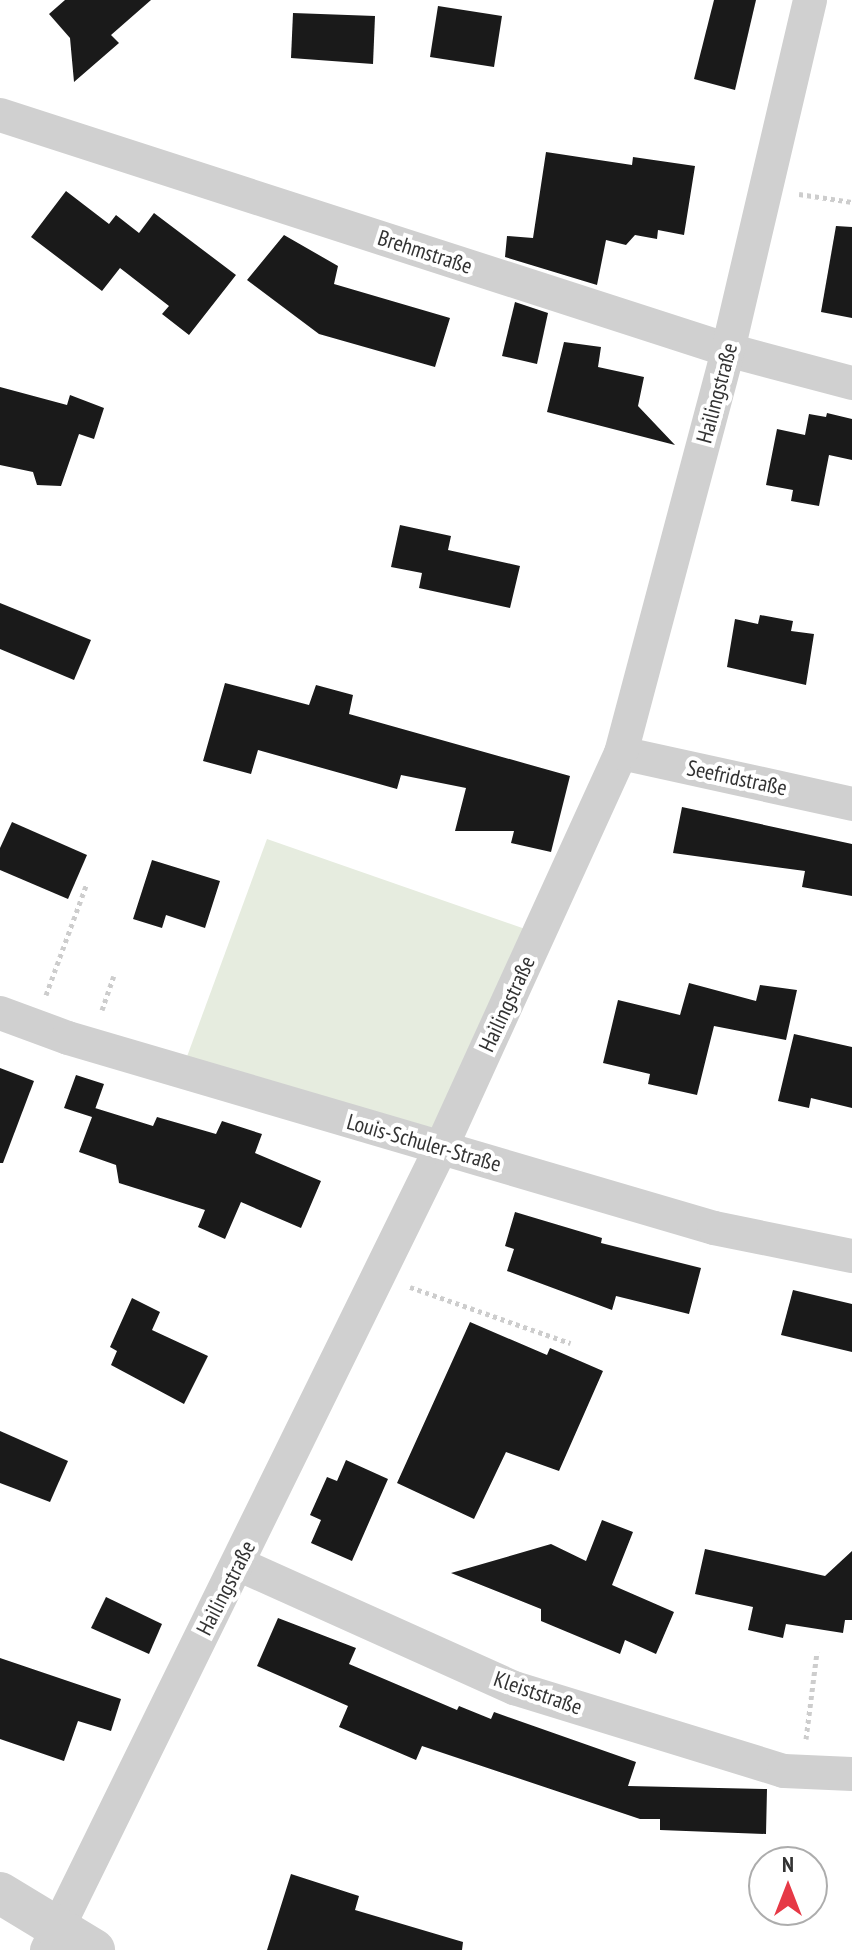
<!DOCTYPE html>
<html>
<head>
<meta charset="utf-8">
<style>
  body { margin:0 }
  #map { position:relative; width:852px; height:1950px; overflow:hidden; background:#fff; font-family:"PT Sans Narrow",sans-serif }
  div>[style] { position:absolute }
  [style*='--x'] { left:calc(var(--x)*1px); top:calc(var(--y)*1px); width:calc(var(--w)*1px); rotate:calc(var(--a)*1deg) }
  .green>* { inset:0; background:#e6ecdf }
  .building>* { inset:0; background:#1a1a1a }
  .path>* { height:5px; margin-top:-2.5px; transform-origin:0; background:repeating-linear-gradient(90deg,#cdcdcd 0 4px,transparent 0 8px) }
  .minor>* { height:34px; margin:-17px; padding:0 17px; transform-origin:17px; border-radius:17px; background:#d0d0d0 }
  .tertiary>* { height:42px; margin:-21px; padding:0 21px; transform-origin:21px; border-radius:21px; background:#d0d0d0 }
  span { translate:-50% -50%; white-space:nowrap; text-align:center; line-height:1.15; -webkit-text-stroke:8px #fff; paint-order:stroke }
  .street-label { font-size:22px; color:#333 }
  .north { position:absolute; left:748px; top:1846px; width:80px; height:80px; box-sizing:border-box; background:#fff; border:2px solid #adadad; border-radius:50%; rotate:0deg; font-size:22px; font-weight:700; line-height:32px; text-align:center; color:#333 }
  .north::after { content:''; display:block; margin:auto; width:28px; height:36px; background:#e63946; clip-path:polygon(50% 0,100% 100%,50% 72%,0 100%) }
</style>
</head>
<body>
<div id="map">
  <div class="green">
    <div style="clip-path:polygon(267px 839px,528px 930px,436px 1137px,185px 1062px)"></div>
  </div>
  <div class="building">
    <div style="clip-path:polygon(65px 0,151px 0,111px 35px,119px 43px,74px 82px,70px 38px,49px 14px)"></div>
    <div style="clip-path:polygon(714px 0,756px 0,735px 90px,694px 79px)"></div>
    <div style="clip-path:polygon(438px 6px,502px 16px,494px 67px,430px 57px)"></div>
    <div style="clip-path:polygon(293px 13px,375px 16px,373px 64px,291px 58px)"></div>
    <div style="clip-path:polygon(546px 152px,632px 165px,633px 157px,695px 166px,684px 235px,658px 230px,657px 239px,635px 235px,626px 245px,606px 240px,597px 285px,505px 257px,507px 236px,533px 238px)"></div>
    <div style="clip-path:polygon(66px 191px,109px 224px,116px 215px,139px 233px,154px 213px,236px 275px,189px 335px,162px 314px,169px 306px,120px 268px,102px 291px,31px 237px)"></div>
    <div style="clip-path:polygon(836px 226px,852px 227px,852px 318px,821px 312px)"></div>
    <div style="clip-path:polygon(284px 235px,338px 266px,334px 284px,450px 318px,435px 367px,319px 334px,247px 280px)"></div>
    <div style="clip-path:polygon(515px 302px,548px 313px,537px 364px,502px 356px)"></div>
    <div style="clip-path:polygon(564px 342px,601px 347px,598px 367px,644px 377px,638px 406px,675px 445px,547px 412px)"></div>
    <div style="clip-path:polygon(0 387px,67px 405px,70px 395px,104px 408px,94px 439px,79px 434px,61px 486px,37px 485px,33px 472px,0 465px)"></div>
    <div style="clip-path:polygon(827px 413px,852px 419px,852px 460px,829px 455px,819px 506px,791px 501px,793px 490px,766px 485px,777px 429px,805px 435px,809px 414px,826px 417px)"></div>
    <div style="clip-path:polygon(400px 525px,451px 536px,448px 550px,520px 566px,510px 608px,419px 588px,422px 573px,391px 567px)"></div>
    <div style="clip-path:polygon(0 603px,91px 640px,74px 680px,0 649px)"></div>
    <div style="clip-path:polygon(760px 615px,793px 621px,791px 631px,814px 634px,806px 685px,727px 667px,735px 619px,758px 624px)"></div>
    <div style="clip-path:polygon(225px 683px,309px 705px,316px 685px,353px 695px,349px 714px,570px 776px,551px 852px,511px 843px,514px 831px,455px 831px,466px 788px,401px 775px,397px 789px,258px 750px,251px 774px,203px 761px)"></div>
    <div style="clip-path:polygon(682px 807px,852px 844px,852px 896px,802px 887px,805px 871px,673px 853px)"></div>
    <div style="clip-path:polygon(12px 822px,87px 855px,68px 899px,0 870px,0 848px)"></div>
    <div style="clip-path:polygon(152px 860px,220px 881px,205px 928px,166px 915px,162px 928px,133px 919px)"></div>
    <div style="clip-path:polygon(689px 983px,756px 1001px,760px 985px,797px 990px,786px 1040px,714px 1026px,697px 1095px,648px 1084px,650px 1074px,603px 1063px,618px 1000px,680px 1015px)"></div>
    <div style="clip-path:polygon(794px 1034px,852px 1047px,852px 1108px,811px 1098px,809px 1108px,778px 1101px)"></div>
    <div style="clip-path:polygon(0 1068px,34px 1081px,3px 1163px,0 1163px)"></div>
    <div style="clip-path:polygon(76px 1075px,104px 1084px,93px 1115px,95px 1108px,153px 1126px,157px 1117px,216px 1134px,222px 1121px,262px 1134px,255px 1153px,321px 1181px,301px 1228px,241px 1202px,225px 1239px,198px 1227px,205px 1210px,119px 1183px,116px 1165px,79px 1152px,92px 1117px,64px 1108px)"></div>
    <div style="clip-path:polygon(515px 1212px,602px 1238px,601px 1243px,701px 1268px,689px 1314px,616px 1296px,612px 1310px,507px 1271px,514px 1249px,505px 1246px)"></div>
    <div style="clip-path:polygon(793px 1290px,852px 1304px,852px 1352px,781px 1335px)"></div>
    <div style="clip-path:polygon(132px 1298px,160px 1312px,152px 1330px,208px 1356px,184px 1404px,111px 1365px,117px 1351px,110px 1347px)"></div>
    <div style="clip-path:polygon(470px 1322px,547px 1355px,550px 1348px,603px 1371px,559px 1471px,506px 1452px,474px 1519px,397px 1483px)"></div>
    <div style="clip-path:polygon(0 1431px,68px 1461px,50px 1502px,0 1483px)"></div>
    <div style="clip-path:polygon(346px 1460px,388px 1479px,352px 1561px,311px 1543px,321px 1520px,310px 1515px,327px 1477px,337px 1481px)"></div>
    <div style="clip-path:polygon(602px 1520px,633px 1532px,612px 1585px,674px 1612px,656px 1654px,625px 1640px,620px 1654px,541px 1621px,541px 1609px,451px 1573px,551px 1544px,586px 1561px)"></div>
    <div style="clip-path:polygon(705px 1549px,825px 1576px,852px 1551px,852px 1620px,845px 1620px,843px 1633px,786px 1624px,783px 1638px,748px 1630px,753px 1607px,695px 1594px)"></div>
    <div style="clip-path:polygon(106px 1597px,162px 1624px,149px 1654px,91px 1628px)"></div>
    <div style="clip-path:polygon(278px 1618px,356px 1648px,349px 1664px,457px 1710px,459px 1706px,491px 1719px,494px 1712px,636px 1762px,628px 1786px,767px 1789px,766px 1834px,660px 1830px,660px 1819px,640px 1819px,422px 1746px,416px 1760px,339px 1727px,348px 1706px,257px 1666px)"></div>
    <div style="clip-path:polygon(0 1658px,121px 1699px,111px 1731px,78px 1721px,64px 1761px,0 1739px)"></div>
    <div style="clip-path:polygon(291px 1874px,359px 1896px,355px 1910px,463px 1942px,462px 1950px,267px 1950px)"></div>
  </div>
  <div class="path">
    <div style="--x:799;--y:194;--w:54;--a:8.6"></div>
    <div style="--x:46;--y:995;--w:119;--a:-69.9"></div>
    <div style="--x:102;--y:1010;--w:36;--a:-71"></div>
    <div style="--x:410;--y:1287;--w:170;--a:19.3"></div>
    <div style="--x:806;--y:1739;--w:88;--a:-82.8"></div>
  </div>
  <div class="minor">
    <div style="--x:0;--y:115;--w:765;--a:17.89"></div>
    <div style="--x:728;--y:350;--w:128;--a:14.9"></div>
    <div style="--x:621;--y:753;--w:237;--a:12.4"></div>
    <div style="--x:0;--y:1013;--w:72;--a:20.2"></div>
    <div style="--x:68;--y:1038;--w:673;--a:16.39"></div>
    <div style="--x:714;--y:1228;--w:141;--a:11.5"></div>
    <div style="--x:238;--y:1564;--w:303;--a:24.2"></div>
    <div style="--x:514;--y:1688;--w:282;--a:17.1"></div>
    <div style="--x:784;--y:1771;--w:68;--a:2.5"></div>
    <div style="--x:47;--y:1950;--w:894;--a:-63.84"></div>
    <div style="--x:441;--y:1148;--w:434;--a:-65.5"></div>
    <div style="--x:621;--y:753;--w:417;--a:-75.1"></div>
    <div style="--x:728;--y:350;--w:359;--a:-76.8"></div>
  </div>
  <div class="tertiary">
    <div style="--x:0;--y:1893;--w:110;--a:31.2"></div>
  </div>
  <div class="street-label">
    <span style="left:425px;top:252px;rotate:18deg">Brehmstraße</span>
    <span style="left:717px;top:393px;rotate:-75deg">Hailingstraße</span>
    <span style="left:737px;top:778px;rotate:12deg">Seefridstraße</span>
    <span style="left:507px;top:1004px;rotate:-65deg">Hailingstraße</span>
    <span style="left:424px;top:1143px;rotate:16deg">Louis-Schuler-Straße</span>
    <span style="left:226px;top:1588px;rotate:-63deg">Hailingstraße</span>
    <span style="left:538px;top:1693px;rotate:19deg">Kleiststraße</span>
  </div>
  <div class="north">N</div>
</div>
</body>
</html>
